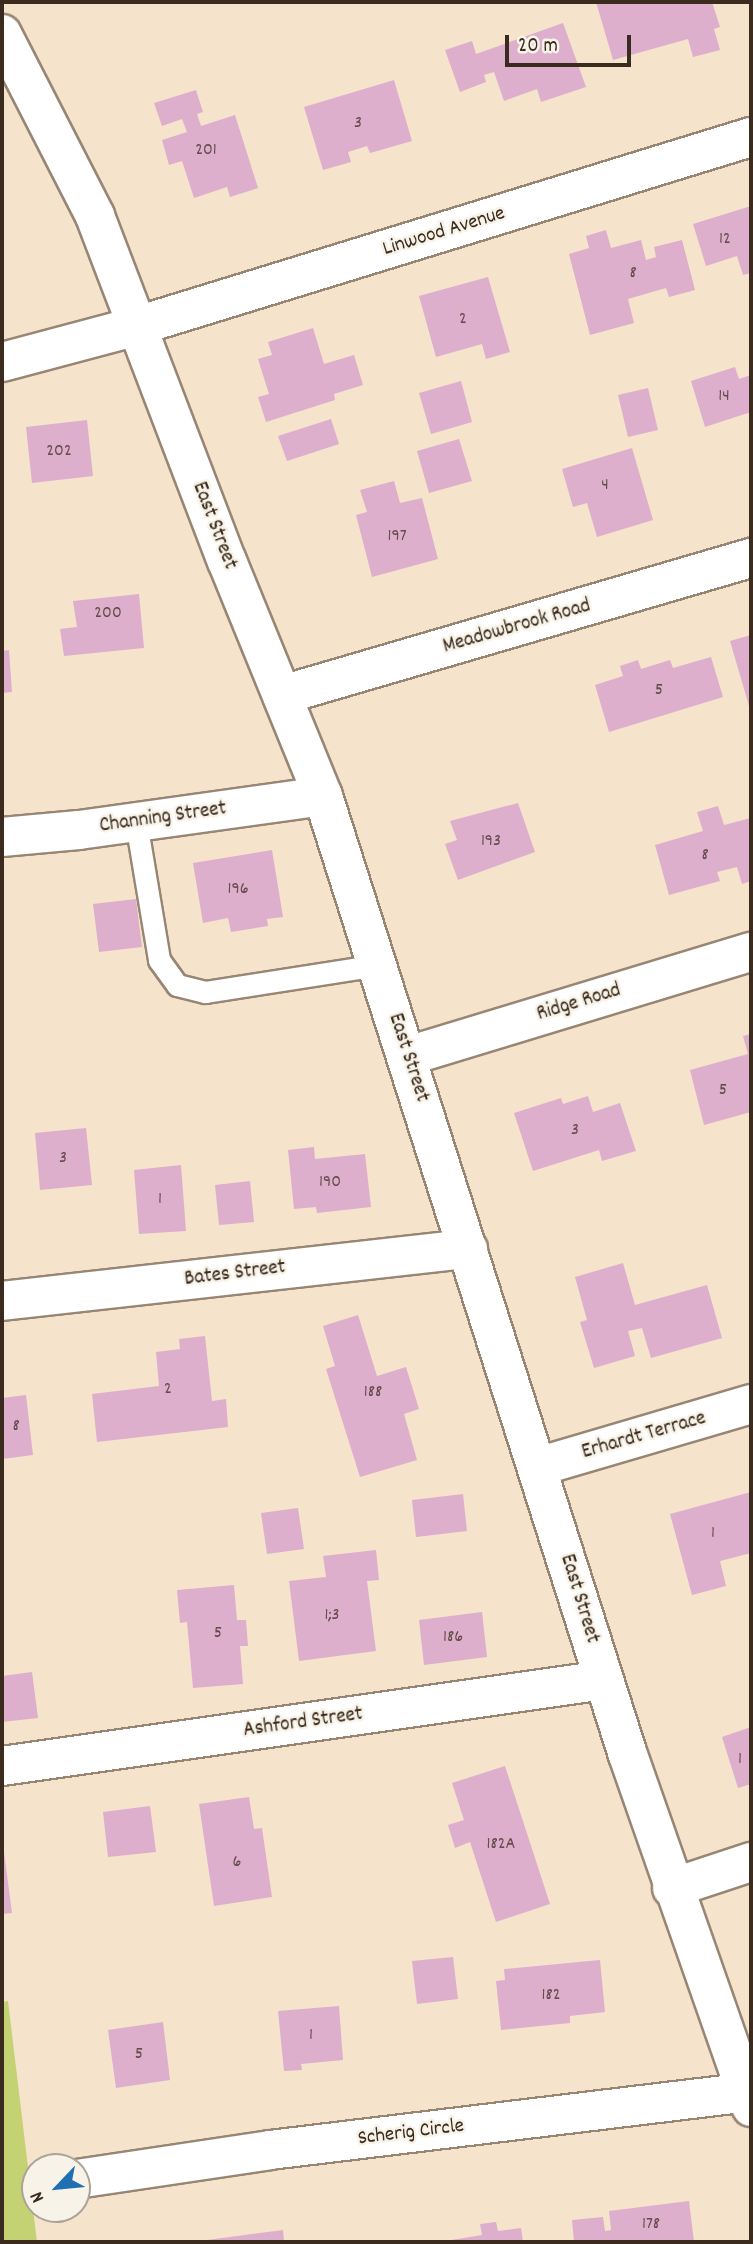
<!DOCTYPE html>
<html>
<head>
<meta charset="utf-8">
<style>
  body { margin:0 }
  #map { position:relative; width:753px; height:2244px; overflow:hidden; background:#f5e3cc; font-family:Dekko,sans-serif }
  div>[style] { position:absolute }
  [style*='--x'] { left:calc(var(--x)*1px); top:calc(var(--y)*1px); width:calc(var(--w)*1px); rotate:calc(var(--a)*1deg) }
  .green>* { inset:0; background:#c5d274 }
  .building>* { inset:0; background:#ddafcd }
  .roads { filter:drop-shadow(2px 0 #988675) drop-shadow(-2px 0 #988675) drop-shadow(0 2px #988675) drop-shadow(0 -2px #988675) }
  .service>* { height:21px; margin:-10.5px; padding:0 10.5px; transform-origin:10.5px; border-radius:10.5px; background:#fff }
  .minor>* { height:38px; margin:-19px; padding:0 19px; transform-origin:19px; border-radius:19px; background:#fff }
  .secondary>* { height:38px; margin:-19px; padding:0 19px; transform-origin:19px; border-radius:19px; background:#fff }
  span { translate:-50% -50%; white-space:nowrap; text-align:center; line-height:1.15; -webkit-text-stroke:5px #f7f3e8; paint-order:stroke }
  .number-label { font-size:18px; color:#644b4a }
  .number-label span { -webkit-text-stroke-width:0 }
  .street-label { font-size:21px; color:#3b2a1e }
  .frame { position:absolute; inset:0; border:4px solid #3b2a1e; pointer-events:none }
  .north { position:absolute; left:21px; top:2153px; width:70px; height:70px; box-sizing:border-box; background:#f7f3e8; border:2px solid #aca397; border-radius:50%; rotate:244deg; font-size:19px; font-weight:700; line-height:28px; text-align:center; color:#3b2a1e }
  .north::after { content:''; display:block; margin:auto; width:24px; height:32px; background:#1f6fb2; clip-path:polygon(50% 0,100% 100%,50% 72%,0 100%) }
  .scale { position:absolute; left:505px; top:35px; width:126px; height:32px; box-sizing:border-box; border:4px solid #3b2a1e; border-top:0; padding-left:9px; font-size:21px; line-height:24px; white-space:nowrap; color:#3b2a1e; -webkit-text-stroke:5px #f7f3e8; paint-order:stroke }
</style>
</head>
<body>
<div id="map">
  <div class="green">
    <div style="clip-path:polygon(8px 2001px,37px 2242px,2px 2242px,2px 2002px)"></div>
  </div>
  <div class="building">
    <div style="clip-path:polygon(596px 2px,712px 2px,720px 27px,714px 29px,720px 50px,693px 57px,688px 39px,613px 60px)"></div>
    <div style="clip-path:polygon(563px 23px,586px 87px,541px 102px,537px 89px,504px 101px,494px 72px,484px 75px,486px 82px,460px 92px,445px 50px,472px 41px,476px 54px)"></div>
    <div style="clip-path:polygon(394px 80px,412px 141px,370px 153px,367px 146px,348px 152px,351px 162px,323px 170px,304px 107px)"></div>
    <div style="clip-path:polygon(196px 90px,203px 112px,197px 114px,201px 126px,235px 115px,258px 188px,230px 197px,227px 187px,194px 198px,182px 161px,169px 165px,162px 140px,187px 132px,182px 119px,162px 126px,154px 103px)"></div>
    <div style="clip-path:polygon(751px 206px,751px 273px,743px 275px,737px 256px,706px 266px,693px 224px)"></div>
    <div style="clip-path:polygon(606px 230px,611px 248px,641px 240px,646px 260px,656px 257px,654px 247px,682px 240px,695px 290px,669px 297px,666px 288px,628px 299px,634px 323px,590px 335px,569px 254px,589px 248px,586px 236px)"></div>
    <div style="clip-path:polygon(488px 277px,510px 352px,486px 359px,482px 344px,436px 357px,419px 296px)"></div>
    <div style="clip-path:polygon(313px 328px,324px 364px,354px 355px,363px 385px,334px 394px,335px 400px,266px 422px,258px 397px,269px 394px,258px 359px,272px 355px,268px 342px)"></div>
    <div style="clip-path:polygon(735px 367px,739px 379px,751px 375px,751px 412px,705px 427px,691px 381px)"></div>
    <div style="clip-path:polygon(461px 381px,472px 422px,431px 434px,419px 393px)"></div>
    <div style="clip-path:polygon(648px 388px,658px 430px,628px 437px,618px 395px)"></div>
    <div style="clip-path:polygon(331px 419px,339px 444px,287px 461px,278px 436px)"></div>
    <div style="clip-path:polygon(87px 420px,93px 476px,32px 483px,26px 427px)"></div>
    <div style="clip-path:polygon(459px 439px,472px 481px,429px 493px,417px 451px)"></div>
    <div style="clip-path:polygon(632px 448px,653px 520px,597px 537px,587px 503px,573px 507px,562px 469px)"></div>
    <div style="clip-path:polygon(394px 481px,400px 503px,422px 498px,438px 559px,372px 577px,356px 515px,367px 512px,360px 490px)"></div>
    <div style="clip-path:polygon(139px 594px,144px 648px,64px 656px,60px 629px,77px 627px,73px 601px)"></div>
    <div style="clip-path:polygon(751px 635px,751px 706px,749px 706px,730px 641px)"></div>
    <div style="clip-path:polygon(9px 650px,12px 692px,2px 693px,2px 651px)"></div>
    <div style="clip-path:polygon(711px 657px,723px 697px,609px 732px,595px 685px,623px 676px,620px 666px,638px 660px,641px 669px,670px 660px,673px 668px)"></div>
    <div style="clip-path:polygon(518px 803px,535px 852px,458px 880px,445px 844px,457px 840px,450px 821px)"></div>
    <div style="clip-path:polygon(718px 806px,724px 825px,751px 818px,751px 881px,742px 884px,737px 867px,717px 872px,720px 881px,669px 895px,655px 845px,703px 831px,697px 812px)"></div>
    <div style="clip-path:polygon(272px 850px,283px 917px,267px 919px,268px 926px,231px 932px,228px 918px,203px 923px,193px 863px)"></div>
    <div style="clip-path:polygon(136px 899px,142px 947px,99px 952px,93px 904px)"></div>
    <div style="clip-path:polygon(751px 1034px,751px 1112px,704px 1125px,690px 1070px,748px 1054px,743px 1036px)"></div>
    <div style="clip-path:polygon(588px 1096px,593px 1112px,620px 1103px,636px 1151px,602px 1161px,599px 1150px,533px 1171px,514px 1113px,561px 1098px,563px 1104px)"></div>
    <div style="clip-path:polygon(86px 1128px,92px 1185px,40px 1190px,35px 1133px)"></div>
    <div style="clip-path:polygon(314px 1147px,315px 1159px,365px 1154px,371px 1207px,317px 1213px,316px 1207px,294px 1209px,288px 1150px)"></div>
    <div style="clip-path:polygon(181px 1165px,186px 1231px,139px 1234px,134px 1170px)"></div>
    <div style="clip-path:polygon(250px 1181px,254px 1222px,219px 1225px,215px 1185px)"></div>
    <div style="clip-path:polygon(623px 1263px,635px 1305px,707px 1285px,722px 1338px,651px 1358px,642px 1328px,628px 1331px,635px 1356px,594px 1368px,580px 1322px,587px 1320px,575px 1277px)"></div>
    <div style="clip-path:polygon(358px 1315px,377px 1376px,406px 1367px,419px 1409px,404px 1414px,417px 1460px,360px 1477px,326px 1369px,335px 1366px,323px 1326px)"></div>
    <div style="clip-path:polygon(205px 1336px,212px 1401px,226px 1399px,228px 1427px,97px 1442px,92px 1394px,159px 1386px,156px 1352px,180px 1349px,179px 1339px)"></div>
    <div style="clip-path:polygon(26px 1395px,33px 1455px,2px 1459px,2px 1398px)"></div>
    <div style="clip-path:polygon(751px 1492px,751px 1553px,720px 1561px,726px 1586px,692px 1595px,670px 1514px)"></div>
    <div style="clip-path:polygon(463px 1494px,467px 1531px,416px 1537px,412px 1500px)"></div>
    <div style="clip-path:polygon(298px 1508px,304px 1549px,267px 1554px,261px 1513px)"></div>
    <div style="clip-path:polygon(376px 1550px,379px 1580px,367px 1581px,376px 1651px,299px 1661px,289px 1581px,326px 1577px,323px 1556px)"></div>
    <div style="clip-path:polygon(234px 1585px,237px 1620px,246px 1620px,248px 1646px,240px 1646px,243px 1684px,193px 1688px,187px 1622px,180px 1623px,177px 1590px)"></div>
    <div style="clip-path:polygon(482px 1612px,487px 1657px,424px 1665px,419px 1620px)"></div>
    <div style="clip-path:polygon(32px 1672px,38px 1718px,2px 1722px,2px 1676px)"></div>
    <div style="clip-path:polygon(751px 1727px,751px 1784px,738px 1788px,722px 1737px)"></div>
    <div style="clip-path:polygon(505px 1766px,550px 1904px,496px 1922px,470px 1842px,455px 1848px,448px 1825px,464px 1820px,452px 1783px)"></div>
    <div style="clip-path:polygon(249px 1797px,254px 1829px,262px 1828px,272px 1897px,214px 1906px,199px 1804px)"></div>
    <div style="clip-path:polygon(150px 1806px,156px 1852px,108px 1857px,103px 1812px)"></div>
    <div style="clip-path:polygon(2px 1852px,4px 1852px,12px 1913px,2px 1914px)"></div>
    <div style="clip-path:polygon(453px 1957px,458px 1999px,417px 2004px,412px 1961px)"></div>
    <div style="clip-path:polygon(600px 1960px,605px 2012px,570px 2016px,570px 2023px,501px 2030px,496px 1981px,505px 1980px,504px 1969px)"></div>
    <div style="clip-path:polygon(339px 2006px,343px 2060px,301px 2064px,302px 2070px,284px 2071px,278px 2011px)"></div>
    <div style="clip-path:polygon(163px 2022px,170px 2080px,116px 2088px,108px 2030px)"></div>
    <div style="clip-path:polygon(689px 2201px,694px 2242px,574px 2242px,572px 2220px,603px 2217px,605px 2231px,611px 2230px,609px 2211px)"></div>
    <div style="clip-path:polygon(496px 2222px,498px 2231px,521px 2228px,523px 2242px,439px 2242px,482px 2235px,480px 2224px)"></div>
    <div style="clip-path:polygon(283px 2230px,284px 2242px,201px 2242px,200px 2241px)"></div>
  </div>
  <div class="roads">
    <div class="service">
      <div style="--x:136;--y:822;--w:140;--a:80.5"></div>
      <div style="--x:159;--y:960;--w:31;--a:54"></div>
      <div style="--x:177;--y:985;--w:29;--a:14"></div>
      <div style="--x:205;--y:992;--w:175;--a:-8.9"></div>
    </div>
    <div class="minor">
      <div style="--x:2;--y:362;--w:140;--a:-14.9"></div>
      <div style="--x:137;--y:326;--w:642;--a:-17.11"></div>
      <div style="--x:282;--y:695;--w:489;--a:-16.3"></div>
      <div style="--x:2;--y:837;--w:77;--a:-5.2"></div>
      <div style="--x:79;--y:830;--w:246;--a:-7.9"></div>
      <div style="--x:408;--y:1056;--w:358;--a:-16.9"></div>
      <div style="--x:2;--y:1301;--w:469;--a:-6.4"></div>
      <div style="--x:537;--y:1467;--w:223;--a:-16.4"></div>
      <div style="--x:2;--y:1766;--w:608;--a:-8.13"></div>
      <div style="--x:672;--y:1888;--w:83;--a:-18.2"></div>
      <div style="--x:77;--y:2179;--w:195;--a:-8.5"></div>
      <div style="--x:270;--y:2150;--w:480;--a:-6.9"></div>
    </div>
    <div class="secondary">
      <div style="--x:2;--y:34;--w:204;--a:62.9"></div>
      <div style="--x:95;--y:216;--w:369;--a:69.1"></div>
      <div style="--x:227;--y:561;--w:254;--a:67.8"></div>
      <div style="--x:323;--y:796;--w:1006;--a:72.36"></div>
      <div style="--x:628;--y:1755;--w:373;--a:70.7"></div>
    </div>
  </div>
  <div class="number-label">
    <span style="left:358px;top:124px">3</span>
    <span style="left:206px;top:151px">201</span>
    <span style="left:725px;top:240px">12</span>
    <span style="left:633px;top:274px">8</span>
    <span style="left:463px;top:320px">2</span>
    <span style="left:724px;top:397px">14</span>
    <span style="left:59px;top:452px">202</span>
    <span style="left:605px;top:486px">4</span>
    <span style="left:397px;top:537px">197</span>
    <span style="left:108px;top:614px">200</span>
    <span style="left:659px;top:691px">5</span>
    <span style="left:491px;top:842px">193</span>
    <span style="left:705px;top:856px">8</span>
    <span style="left:238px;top:890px">196</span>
    <span style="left:723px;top:1091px">5</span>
    <span style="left:575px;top:1131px">3</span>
    <span style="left:63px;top:1159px">3</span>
    <span style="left:330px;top:1183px">190</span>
    <span style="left:160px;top:1200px">1</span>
    <span style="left:168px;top:1390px">2</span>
    <span style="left:373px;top:1393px">188</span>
    <span style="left:16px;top:1427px">8</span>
    <span style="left:713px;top:1534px">1</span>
    <span style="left:332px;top:1616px">1;3</span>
    <span style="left:218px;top:1634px">5</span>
    <span style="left:453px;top:1638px">186</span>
    <span style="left:740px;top:1760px">1</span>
    <span style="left:501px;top:1845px">182A</span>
    <span style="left:237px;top:1863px">6</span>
    <span style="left:551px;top:1996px">182</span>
    <span style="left:311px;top:2036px">1</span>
    <span style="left:139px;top:2055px">5</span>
    <span style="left:651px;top:2225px">178</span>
  </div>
  <div class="street-label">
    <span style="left:444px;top:232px;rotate:-17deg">Linwood Avenue</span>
    <span style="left:214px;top:526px;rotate:69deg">East Street</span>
    <span style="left:517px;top:627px;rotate:-16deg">Meadowbrook Road</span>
    <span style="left:163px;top:818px;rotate:-8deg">Channing Street</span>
    <span style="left:579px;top:1003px;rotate:-17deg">Ridge Road</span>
    <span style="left:408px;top:1058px;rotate:72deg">East Street</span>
    <span style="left:235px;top:1274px;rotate:-7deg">Bates Street</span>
    <span style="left:644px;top:1436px;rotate:-16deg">Erhardt Terrace</span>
    <span style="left:579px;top:1599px;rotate:73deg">East Street</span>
    <span style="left:303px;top:1723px;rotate:-8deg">Ashford Street</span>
    <span style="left:411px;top:2133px;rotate:-7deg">Scherig Circle</span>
  </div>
  <div class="frame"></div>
  <div class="north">N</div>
  <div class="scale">20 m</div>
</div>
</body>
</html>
